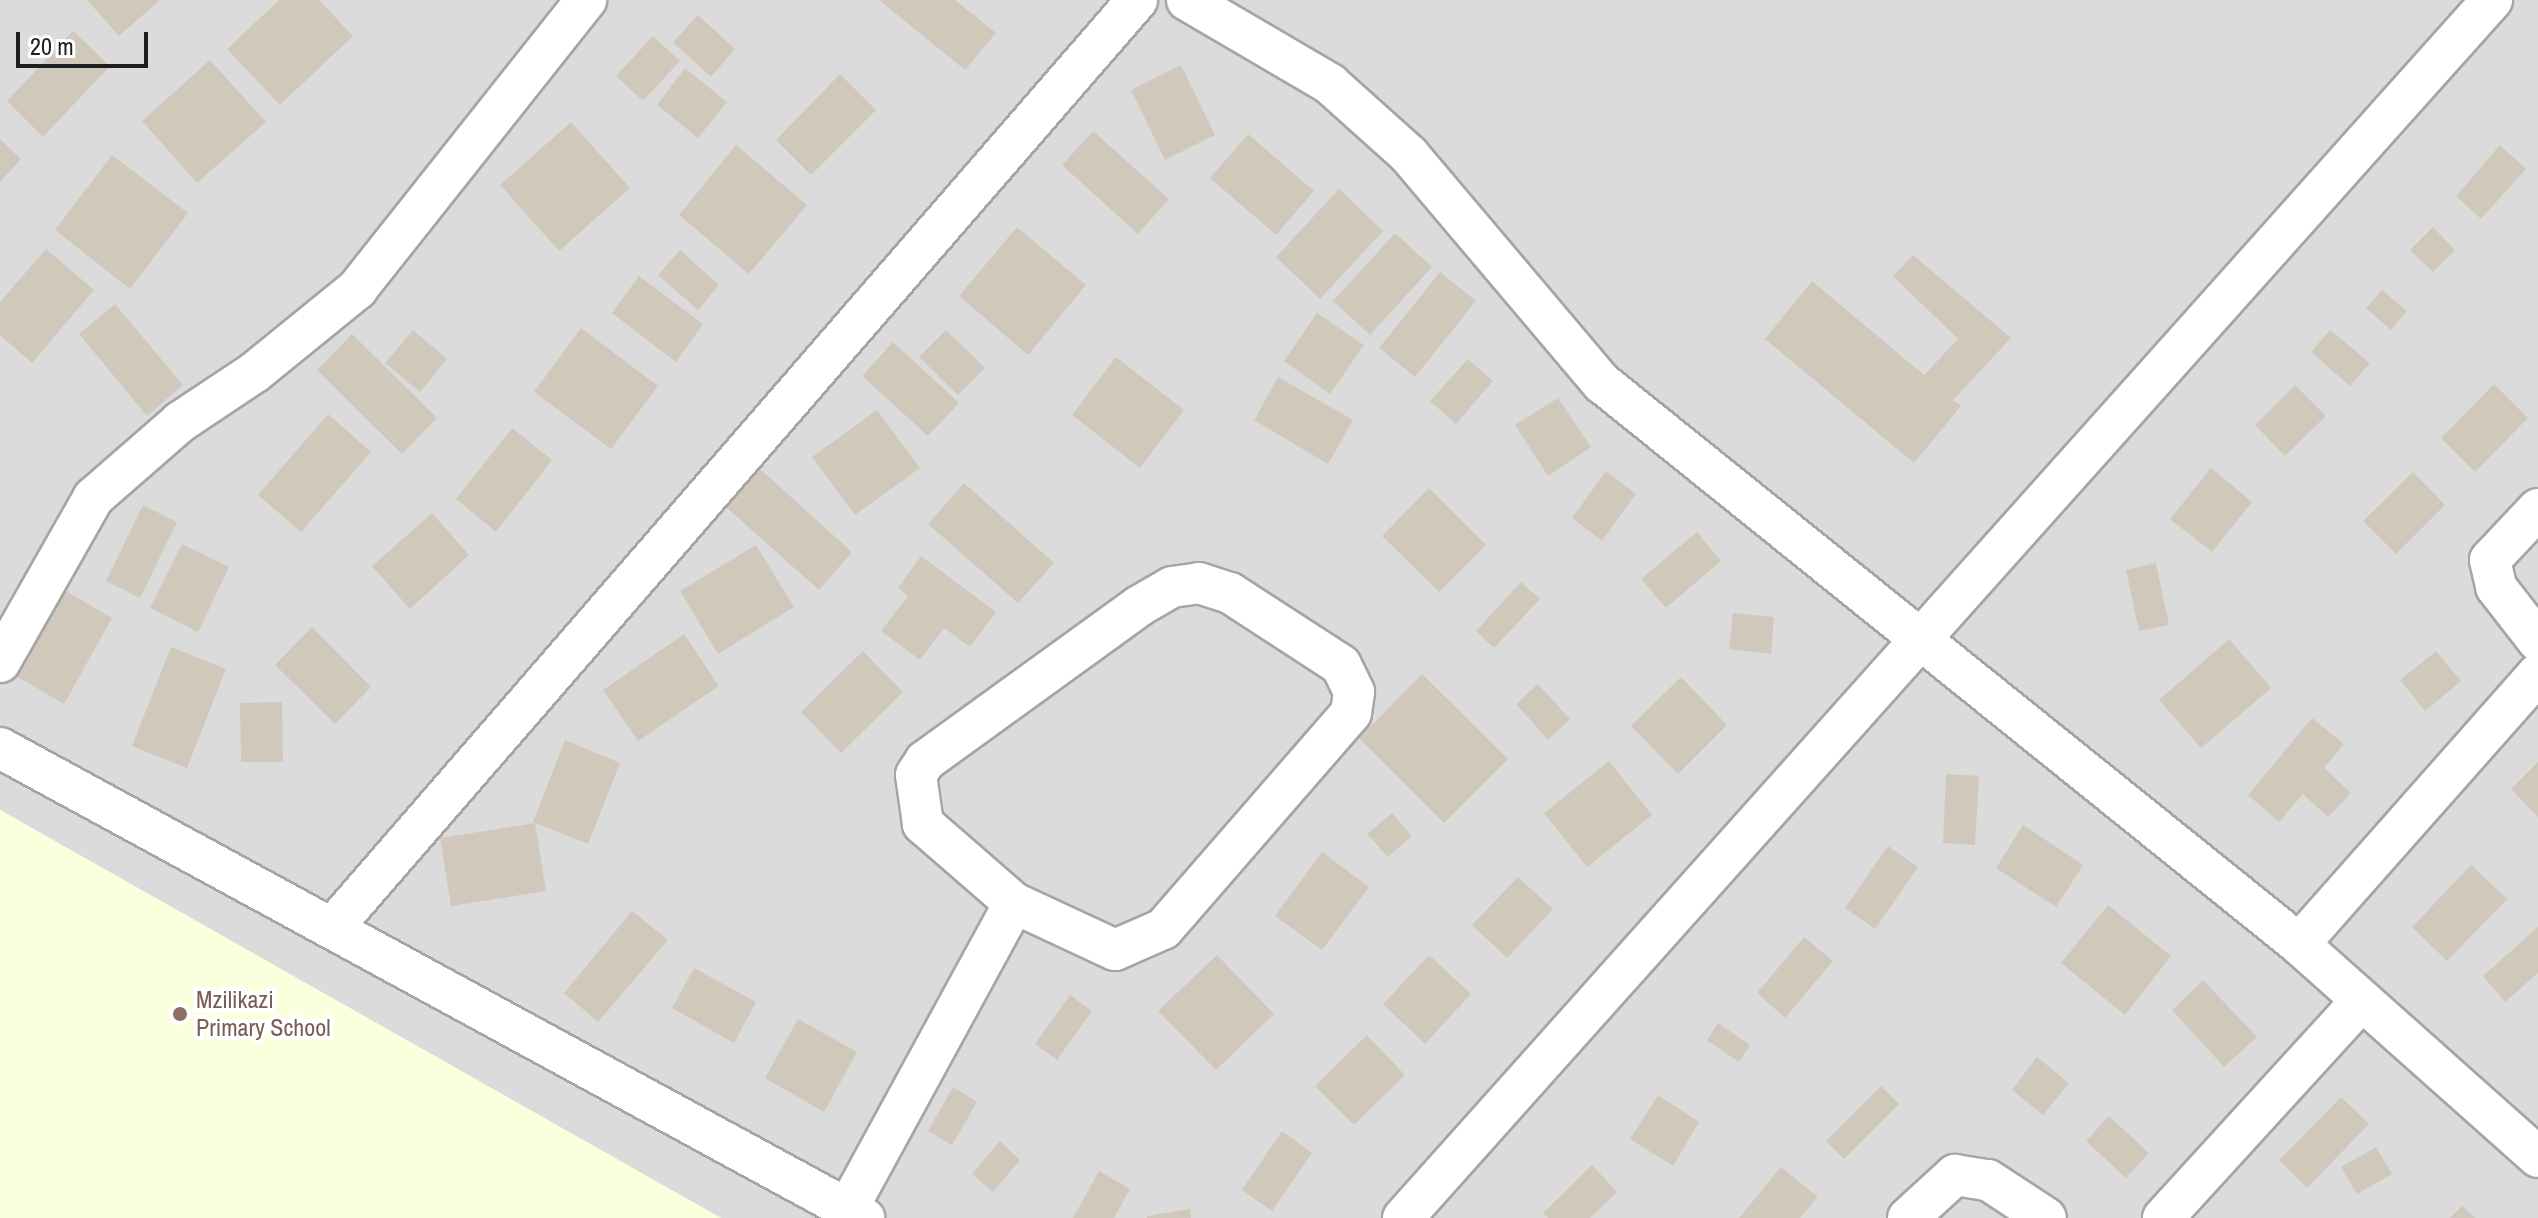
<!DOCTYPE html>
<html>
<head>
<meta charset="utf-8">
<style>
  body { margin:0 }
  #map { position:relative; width:2538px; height:1218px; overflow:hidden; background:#f0eee3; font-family:"Archivo Narrow",sans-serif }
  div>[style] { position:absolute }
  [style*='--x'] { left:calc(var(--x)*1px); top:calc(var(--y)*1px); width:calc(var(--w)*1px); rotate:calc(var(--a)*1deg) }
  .residential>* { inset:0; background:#dcdbdb }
  .education>* { inset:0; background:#faffde }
  .building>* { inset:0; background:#d1c8bc }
  .roads { filter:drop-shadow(2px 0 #a5a5a5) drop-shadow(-2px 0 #a5a5a5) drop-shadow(0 2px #a5a5a5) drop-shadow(0 -2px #a5a5a5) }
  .street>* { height:40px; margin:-20px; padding:0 20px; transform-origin:20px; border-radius:20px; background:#fff }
  .dots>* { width:22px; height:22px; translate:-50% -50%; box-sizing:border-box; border:4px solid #fff; border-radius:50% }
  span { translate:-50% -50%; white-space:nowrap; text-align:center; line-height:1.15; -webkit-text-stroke:8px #fff; paint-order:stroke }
  .education-label { font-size:24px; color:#785e54 }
  .left { translate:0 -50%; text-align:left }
  .scale { position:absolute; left:16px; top:32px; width:132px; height:36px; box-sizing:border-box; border:4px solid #1e1e1e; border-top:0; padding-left:10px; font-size:24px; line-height:28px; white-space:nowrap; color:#1e1e1e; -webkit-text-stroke:6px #fff; paint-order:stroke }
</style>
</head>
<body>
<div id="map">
  <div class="residential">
    <div style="clip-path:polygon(0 0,2538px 0,2538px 1218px,721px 1218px,0 810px)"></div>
  </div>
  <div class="education">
    <div style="clip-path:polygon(0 810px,721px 1218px,0 1218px)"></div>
  </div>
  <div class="building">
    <div style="clip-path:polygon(87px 0,160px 0,119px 36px)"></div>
    <div style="clip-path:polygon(279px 0,319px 0,353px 36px,280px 105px,227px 49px)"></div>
    <div style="clip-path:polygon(879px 0,955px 0,996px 33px,965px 70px)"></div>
    <div style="clip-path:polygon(698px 15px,735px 49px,711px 77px,673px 42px)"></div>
    <div style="clip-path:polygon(73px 31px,110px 66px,43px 137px,7px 101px)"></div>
    <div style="clip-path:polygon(653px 36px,680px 61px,643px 101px,616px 76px)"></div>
    <div style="clip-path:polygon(210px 60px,266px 122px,197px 183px,142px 121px)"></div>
    <div style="clip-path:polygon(1181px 65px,1215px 135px,1165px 160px,1131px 90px)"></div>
    <div style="clip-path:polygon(685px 68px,727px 102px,698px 138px,657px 105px)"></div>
    <div style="clip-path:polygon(840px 74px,876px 110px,811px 175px,776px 140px)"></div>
    <div style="clip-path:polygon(571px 122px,630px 188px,559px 251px,500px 185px)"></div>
    <div style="clip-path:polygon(1093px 131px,1169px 199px,1138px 234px,1062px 165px)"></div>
    <div style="clip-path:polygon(1248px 134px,1314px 191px,1276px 235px,1210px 178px)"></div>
    <div style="clip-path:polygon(0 139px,21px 159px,0 182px)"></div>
    <div style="clip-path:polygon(736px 145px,807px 205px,749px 274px,679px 215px)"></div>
    <div style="clip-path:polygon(2500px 145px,2526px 169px,2481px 219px,2456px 196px)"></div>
    <div style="clip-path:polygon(112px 155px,188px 213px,130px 289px,55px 230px)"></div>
    <div style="clip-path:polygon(1339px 189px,1383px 231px,1320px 299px,1276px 257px)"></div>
    <div style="clip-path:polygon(1017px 227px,1086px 285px,1028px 355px,959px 296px)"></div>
    <div style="clip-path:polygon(2433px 227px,2455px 250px,2433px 272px,2410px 250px)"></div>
    <div style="clip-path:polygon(1395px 233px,1432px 267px,1370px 335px,1333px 301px)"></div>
    <div style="clip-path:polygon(46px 249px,94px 290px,32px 363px,0 335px,0 302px)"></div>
    <div style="clip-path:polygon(680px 250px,719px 285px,698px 310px,658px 275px)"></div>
    <div style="clip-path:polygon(1913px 255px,2011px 338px,1953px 400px,1961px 406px,1914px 463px,1765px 339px,1812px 281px,1924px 375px,1958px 339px,1893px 276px)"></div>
    <div style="clip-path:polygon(1440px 272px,1476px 301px,1415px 377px,1379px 348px)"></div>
    <div style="clip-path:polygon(639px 276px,703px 324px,676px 362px,612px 313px)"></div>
    <div style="clip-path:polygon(2382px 290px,2407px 311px,2391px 330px,2366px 308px)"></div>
    <div style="clip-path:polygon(115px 304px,183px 385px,147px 416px,79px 334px)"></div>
    <div style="clip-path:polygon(1317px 313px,1364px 345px,1330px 394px,1284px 361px)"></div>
    <div style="clip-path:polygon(581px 328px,658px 386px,611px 449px,534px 392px)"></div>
    <div style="clip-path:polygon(413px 330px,447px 359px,420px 392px,385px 363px)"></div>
    <div style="clip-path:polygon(946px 330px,985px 368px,958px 395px,919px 357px)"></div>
    <div style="clip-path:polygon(2330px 330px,2370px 363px,2350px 386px,2311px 352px)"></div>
    <div style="clip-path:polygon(352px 334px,437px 418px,402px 454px,317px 370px)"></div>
    <div style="clip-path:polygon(893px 342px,959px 403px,928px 436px,862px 376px)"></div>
    <div style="clip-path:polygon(1116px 357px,1184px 410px,1140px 468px,1072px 415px)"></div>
    <div style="clip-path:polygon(1468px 359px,1493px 381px,1456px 424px,1430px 401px)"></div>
    <div style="clip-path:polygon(1278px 377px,1353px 420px,1328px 464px,1254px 420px)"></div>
    <div style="clip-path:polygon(2494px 384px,2528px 418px,2475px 472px,2441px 438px)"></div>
    <div style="clip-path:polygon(2295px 385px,2326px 416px,2285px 456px,2255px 425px)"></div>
    <div style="clip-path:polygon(1558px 398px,1591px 447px,1548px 476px,1515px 425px)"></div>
    <div style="clip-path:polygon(877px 410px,920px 468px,855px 515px,812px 457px)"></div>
    <div style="clip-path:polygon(328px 414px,371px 452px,301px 532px,258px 495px)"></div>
    <div style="clip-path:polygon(512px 428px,552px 460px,496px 532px,456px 499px)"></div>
    <div style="clip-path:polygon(2211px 468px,2252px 502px,2212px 552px,2170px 519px)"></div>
    <div style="clip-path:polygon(760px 469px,852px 552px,819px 590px,726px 507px)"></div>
    <div style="clip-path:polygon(1606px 471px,1636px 494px,1602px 541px,1572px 518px)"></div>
    <div style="clip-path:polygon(2413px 472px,2445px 505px,2396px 554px,2363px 521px)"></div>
    <div style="clip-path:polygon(964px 483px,1054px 563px,1018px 603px,928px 524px)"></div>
    <div style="clip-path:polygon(1429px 488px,1486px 545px,1439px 592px,1382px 536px)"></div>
    <div style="clip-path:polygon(143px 505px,177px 522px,140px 598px,106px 581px)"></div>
    <div style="clip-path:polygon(432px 513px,469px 555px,410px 609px,372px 566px)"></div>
    <div style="clip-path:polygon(1697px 532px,1721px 561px,1666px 608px,1641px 579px)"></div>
    <div style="clip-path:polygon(182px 544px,229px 567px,198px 632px,150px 608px)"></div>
    <div style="clip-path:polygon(756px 545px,794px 607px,718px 654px,680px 591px)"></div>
    <div style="clip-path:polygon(921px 556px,996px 612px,970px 647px,944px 628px,920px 660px,881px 631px,908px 596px,898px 588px)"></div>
    <div style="clip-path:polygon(2156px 563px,2169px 625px,2139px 631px,2126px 570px)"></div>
    <div style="clip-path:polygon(1521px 582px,1540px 599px,1494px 648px,1476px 631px)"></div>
    <div style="clip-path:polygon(59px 587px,112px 618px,64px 704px,11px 673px)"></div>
    <div style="clip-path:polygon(1733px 613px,1774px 617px,1771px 654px,1729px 649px)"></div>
    <div style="clip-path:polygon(312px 627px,371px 687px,335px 724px,275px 665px)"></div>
    <div style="clip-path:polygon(684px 634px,719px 686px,638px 741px,603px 690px)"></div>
    <div style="clip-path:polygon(2229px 639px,2271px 688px,2201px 748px,2159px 700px)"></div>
    <div style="clip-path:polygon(171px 647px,226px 669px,187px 768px,132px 746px)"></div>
    <div style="clip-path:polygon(863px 651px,903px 692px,841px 753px,801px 712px)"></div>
    <div style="clip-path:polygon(2436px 651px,2461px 681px,2425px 711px,2400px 680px)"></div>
    <div style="clip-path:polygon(1422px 674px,1508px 759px,1444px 823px,1359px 738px)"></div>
    <div style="clip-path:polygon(1681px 677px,1727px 725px,1678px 774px,1631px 726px)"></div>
    <div style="clip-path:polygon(1538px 684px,1570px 719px,1548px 740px,1516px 704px)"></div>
    <div style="clip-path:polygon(282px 702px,283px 762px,241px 762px,240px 703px)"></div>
    <div style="clip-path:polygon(2312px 718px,2344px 744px,2324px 768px,2351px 793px,2328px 817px,2303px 794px,2279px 822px,2248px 795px)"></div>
    <div style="clip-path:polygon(565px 740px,620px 763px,588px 844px,533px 822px)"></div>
    <div style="clip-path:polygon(1609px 761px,1652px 815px,1587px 867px,1544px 813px)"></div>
    <div style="clip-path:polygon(2538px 762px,2538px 817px,2511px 789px)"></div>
    <div style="clip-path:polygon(1946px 774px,1979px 776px,1975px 845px,1943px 843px)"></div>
    <div style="clip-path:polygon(1392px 813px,1412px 836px,1388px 857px,1367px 834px)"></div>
    <div style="clip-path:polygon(535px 823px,546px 891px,451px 906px,440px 838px)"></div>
    <div style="clip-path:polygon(2023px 825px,2083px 865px,2056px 907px,1996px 868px)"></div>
    <div style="clip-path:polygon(1888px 846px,1918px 867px,1875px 929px,1845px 908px)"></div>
    <div style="clip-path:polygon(1322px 852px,1369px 887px,1322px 950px,1275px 916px)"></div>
    <div style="clip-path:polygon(2471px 865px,2507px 899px,2447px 961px,2412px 927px)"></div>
    <div style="clip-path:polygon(1518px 877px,1553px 909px,1507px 958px,1472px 925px)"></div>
    <div style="clip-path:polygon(2108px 905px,2171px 956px,2125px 1015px,2061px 963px)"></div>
    <div style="clip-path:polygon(632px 911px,668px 940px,598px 1022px,564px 993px)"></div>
    <div style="clip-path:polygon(2538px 927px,2538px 973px,2505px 1002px,2483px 976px)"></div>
    <div style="clip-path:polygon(1804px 937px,1833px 961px,1785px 1018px,1757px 993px)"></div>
    <div style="clip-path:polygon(1217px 955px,1274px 1014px,1216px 1070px,1158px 1011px)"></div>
    <div style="clip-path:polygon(1429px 955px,1471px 994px,1425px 1044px,1383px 1004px)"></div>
    <div style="clip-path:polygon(694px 968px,756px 1002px,734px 1043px,672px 1008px)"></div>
    <div style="clip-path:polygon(2203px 980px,2257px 1037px,2224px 1067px,2172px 1010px)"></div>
    <div style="clip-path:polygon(1070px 995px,1092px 1011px,1057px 1060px,1035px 1044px)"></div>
    <div style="clip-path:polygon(798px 1019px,857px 1052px,824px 1112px,765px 1078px)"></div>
    <div style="clip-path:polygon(1718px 1023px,1750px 1045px,1739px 1062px,1707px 1040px)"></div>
    <div style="clip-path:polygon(1367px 1035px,1405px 1075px,1354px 1125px,1315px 1086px)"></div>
    <div style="clip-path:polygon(2037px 1057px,2069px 1083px,2043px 1115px,2012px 1090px)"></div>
    <div style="clip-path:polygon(1881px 1086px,1899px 1104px,1844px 1159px,1826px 1141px)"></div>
    <div style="clip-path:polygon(953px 1087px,977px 1102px,952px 1145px,928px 1131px)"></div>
    <div style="clip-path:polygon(1658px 1095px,1699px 1122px,1673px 1166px,1630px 1139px)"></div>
    <div style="clip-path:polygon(2341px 1097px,2369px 1124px,2307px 1188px,2279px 1160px)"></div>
    <div style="clip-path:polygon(2109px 1116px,2149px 1153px,2126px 1178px,2086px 1141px)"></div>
    <div style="clip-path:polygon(1282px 1131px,1312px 1153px,1272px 1211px,1242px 1190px)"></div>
    <div style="clip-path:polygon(1000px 1141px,1020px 1160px,993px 1192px,972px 1174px)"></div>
    <div style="clip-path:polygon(2376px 1147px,2392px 1174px,2357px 1194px,2341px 1167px)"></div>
    <div style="clip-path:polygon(1592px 1165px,1617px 1192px,1590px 1218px,1548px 1218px,1543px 1213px)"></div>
    <div style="clip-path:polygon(1781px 1167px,1818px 1197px,1800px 1218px,1739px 1218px)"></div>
    <div style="clip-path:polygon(1099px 1171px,1130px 1189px,1114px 1218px,1073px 1218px)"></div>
    <div style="clip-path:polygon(2462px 1206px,2475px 1218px,2450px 1218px)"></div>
    <div style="clip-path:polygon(1190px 1209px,1191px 1218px,1147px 1218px,1147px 1216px)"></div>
  </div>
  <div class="roads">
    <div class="street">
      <div style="--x:1187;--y:0;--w:166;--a:30.4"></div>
      <div style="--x:1330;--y:84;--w:106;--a:41.9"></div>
      <div style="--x:1409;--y:155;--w:299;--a:49.8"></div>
      <div style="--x:1602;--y:383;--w:895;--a:38.83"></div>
      <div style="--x:2299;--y:944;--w:320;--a:41.7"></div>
      <div style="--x:2538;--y:509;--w:70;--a:133.3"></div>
      <div style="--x:2490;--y:560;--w:28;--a:77"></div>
      <div style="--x:2496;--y:587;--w:68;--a:52.1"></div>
      <div style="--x:1199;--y:583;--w:33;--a:18"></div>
      <div style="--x:1230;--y:593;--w:132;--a:33"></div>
      <div style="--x:1341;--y:665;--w:30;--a:64"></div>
      <div style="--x:1354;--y:692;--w:21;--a:98"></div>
      <div style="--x:1351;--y:713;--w:286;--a:131"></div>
      <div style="--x:1163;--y:929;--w:52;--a:156.4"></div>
      <div style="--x:1115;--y:950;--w:111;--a:-155"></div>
      <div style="--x:1014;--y:903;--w:121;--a:-139"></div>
      <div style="--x:923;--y:824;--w:49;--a:-98.1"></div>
      <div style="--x:916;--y:775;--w:17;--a:-57"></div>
      <div style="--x:925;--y:761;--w:264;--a:-35.9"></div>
      <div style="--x:1139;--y:606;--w:38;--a:-30"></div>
      <div style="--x:1172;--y:587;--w:27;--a:-8"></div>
      <div style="--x:0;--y:662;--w:189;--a:-60.4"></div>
      <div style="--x:93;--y:498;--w:116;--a:-41.1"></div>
      <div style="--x:180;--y:422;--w:90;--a:-33.7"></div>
      <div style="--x:255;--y:372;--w:132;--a:-39.1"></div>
      <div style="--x:357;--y:289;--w:369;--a:-51.6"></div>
      <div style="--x:0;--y:748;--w:984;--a:28.55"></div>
      <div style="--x:333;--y:927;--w:1227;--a:-49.06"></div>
      <div style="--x:2299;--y:944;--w:361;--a:-48.5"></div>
      <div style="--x:848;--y:1208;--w:347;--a:-61.4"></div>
      <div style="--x:1403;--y:1218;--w:1634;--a:-48.2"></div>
      <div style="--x:1908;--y:1218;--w:64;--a:-42.5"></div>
      <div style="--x:1955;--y:1175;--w:33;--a:9"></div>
      <div style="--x:1988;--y:1180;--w:69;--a:33.2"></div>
      <div style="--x:2163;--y:1218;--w:295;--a:-47.6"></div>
    </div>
  </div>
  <div class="dots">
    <div style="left:180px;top:1014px;background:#8d6e63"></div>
  </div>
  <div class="education-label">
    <span class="left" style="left:196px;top:1014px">Mzilikazi<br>Primary School</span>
  </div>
  <div class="scale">20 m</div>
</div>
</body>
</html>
